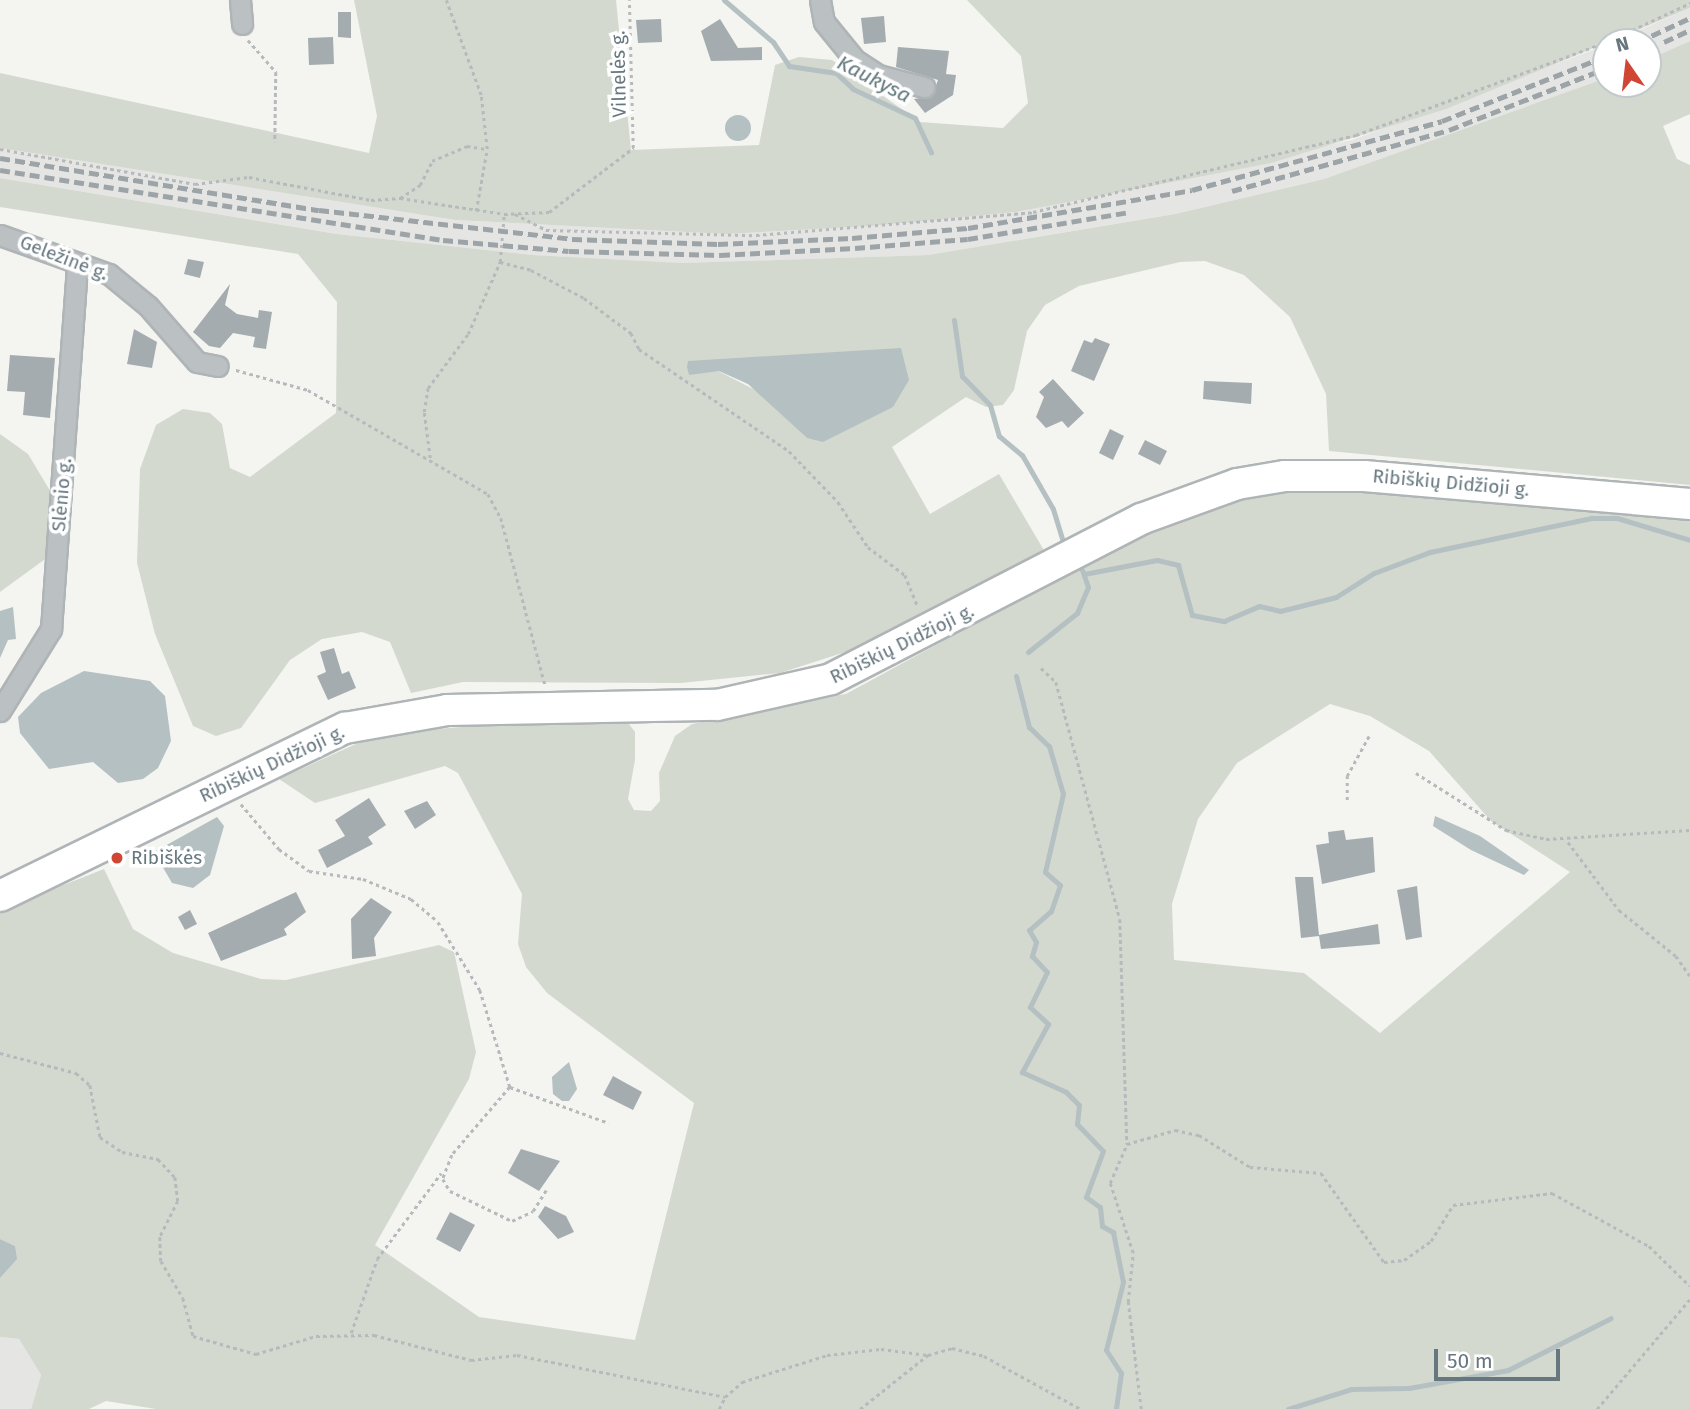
<!DOCTYPE html>
<html>
<head>
<meta charset="utf-8">
<style>
  body { margin:0 }
  #map { position:relative; width:1690px; height:1409px; overflow:hidden; background:#f4f4f1; font-family:"Fira Sans",sans-serif }
  div>[style] { position:absolute }
  [style*='--x'] { left:calc(var(--x)*1px); top:calc(var(--y)*1px); width:calc(var(--w)*1px); rotate:calc(var(--a)*1deg) }
  .built>* { inset:0; background:#e5e5e4 }
  .green>* { inset:0; background:#d4d9d0 }
  .water>* { inset:0; background:#b4c0c2 }
  .round { border-radius:50% }
  .stream>* { height:5px; margin:-2.5px; padding:0 2.5px; transform-origin:2.5px; border-radius:2.5px; background:#b4c0c2 }
  .building>* { inset:0; background:#a4acaf }
  .path>* { height:2.5px; margin-top:-1.25px; transform-origin:0; background:repeating-linear-gradient(90deg,#b7babc 0 3.5px,transparent 0 7px) }
  .roads { filter:drop-shadow(2px 0 #afb4b6) drop-shadow(-2px 0 #afb4b6) drop-shadow(0 2px #afb4b6) drop-shadow(0 -2px #afb4b6) }
  .street>* { height:19px; margin:-9.5px; padding:0 9.5px; transform-origin:9.5px; border-radius:9.5px; background:#bbc0c2 }
  .primary>* { height:30px; margin:-15px; padding:0 15px; transform-origin:15px; border-radius:15px; background:#fff }
  .rail>* { height:5px; margin-top:-2.5px; transform-origin:0; background:repeating-linear-gradient(90deg,#9da4a8 0 10px,transparent 0 15px) }
  .dots>* { width:19px; height:19px; translate:-50% -50%; box-sizing:border-box; border:4px solid #fff; border-radius:50% }
  span { translate:-50% -50%; white-space:nowrap; text-align:center; line-height:1.15; -webkit-text-stroke:7px #fff; paint-order:stroke }
  .street-label { font-size:19px; color:#66777f }
  .poi-label { font-size:19px; color:#66777f }
  .left { translate:0 -50%; text-align:left }
  .water-label { font-size:21px; color:#62787c; font-style:italic }
  .north { position:absolute; left:1592px; top:28px; width:70px; height:70px; box-sizing:border-box; background:#fff; border:2px solid #c2c9cc; border-radius:50%; rotate:346deg; font-size:19px; font-weight:700; line-height:28px; text-align:center; color:#66777f }
  .north::after { content:''; display:block; margin:auto; width:24px; height:32px; background:#d14534; clip-path:polygon(50% 0,100% 100%,50% 72%,0 100%) }
  .scale { position:absolute; left:1434px; top:1349px; width:126px; height:32px; box-sizing:border-box; border:4px solid #66777f; border-top:0; padding-left:9px; font-size:21px; line-height:24px; white-space:nowrap; color:#66777f; -webkit-text-stroke:5px #fff; paint-order:stroke }
</style>
</head>
<body>
<div id="map">
  <div class="built">
    <div style="clip-path:polygon(1690px 8px,1690px 41px,1670px 51px,1648px 60px,1648px 42px,1612px 42px)"></div>
    <div style="clip-path:polygon(1606px 45px,1606px 78px,1324px 179px,1175px 214px,928px 255px,683px 263px,533px 255px,337px 234px,0 178px,0 148px,455px 220px,725px 234px,872px 226px,1016px 212px,1352px 140px)"></div>
    <div style="clip-path:polygon(0 1337px,19px 1339px,41px 1375px,31px 1409px,0 1409px)"></div>
  </div>
  <div class="green">
    <div style="clip-path:polygon(354px 0,616px 0,631px 150px,759px 145px,775px 65px,799px 57px,832px 60px,920px 122px,1003px 128px,1028px 103px,1021px 56px,967px 0,1690px 0,1690px 8px,1446px 109px,1271px 163px,1016px 212px,872px 226px,725px 234px,455px 220px,0 148px,0 73px,369px 153px,377px 116px)"></div>
    <div style="clip-path:polygon(evenodd,1690px 41px,1690px 114px,1663px 126px,1677px 159px,1690px 165px,1690px 485px,1329px 451px,1326px 394px,1290px 317px,1244px 275px,1205px 261px,1180px 262px,1079px 286px,1045px 305px,1027px 331px,1014px 390px,1003px 405px,986px 407px,966px 397px,892px 447px,930px 514px,999px 474px,1045px 552px,864px 646px,780px 673px,681px 683px,463px 682px,411px 693px,390px 642px,362px 632px,322px 639px,290px 660px,241px 728px,216px 736px,193px 726px,155px 634px,137px 563px,140px 469px,156px 425px,183px 409px,210px 413px,222px 424px,230px 468px,250px 477px,336px 413px,337px 302px,298px 254px,0 207px,0 178px,337px 234px,533px 255px,683px 263px,928px 255px,1175px 214px,1324px 179px,1606px 78px,1606px 84px,1648px 84px,1648px 60px,1690px 41px,718px 371px,893px 407px,807px 438px,759px 392px,718px 371px)"></div>
    <div style="clip-path:polygon(0 434px,28px 454px,52px 494px,48px 557px,0 592px)"></div>
    <div style="clip-path:polygon(evenodd,1324px 488px,1690px 520px,1690px 1409px,156px 1409px,106px 1401px,89px 1409px,31px 1409px,41px 1375px,19px 1339px,0 1337px,0 1278px,15px 1246px,0 1239px,0 910px,104px 869px,133px 929px,173px 953px,261px 979px,286px 980px,439px 945px,454px 952px,476px 1052px,469px 1079px,375px 1245px,479px 1317px,635px 1340px,694px 1103px,547px 993px,526px 967px,518px 944px,522px 894px,458px 773px,445px 766px,315px 803px,279px 779px,358px 743px,421px 730px,559px 720px,629px 724px,635px 732px,635px 760px,628px 799px,634px 810px,651px 811px,660px 801px,659px 773px,675px 736px,692px 724px,846px 694px,1147px 530px,1255px 493px,1324px 488px,1330px 704px,1370px 716px,1429px 751px,1491px 821px,1570px 872px,1380px 1033px,1304px 973px,1174px 960px,1172px 904px,1198px 819px,1237px 763px,1330px 704px)"></div>
  </div>
  <div class="water">
    <div class="round" style="left:725px;top:115px;width:26px;height:26px"></div>
    <div style="clip-path:polygon(901px 348px,909px 380px,893px 407px,823px 442px,807px 438px,748px 384px,719px 371px,689px 375px,687px 367px,688px 361px)"></div>
    <div style="clip-path:polygon(13px 607px,16px 639px,8px 640px,0 658px,0 611px)"></div>
    <div style="clip-path:polygon(84px 671px,150px 681px,165px 696px,171px 741px,158px 768px,143px 779px,118px 783px,93px 762px,49px 769px,20px 733px,18px 717px,41px 693px)"></div>
    <div style="clip-path:polygon(1435px 816px,1480px 836px,1529px 870px,1524px 875px,1471px 850px,1433px 826px)"></div>
    <div style="clip-path:polygon(217px 817px,224px 826px,210px 875px,193px 888px,172px 883px,154px 852px)"></div>
    <div style="clip-path:polygon(569px 1062px,577px 1089px,569px 1101px,562px 1101px,553px 1094px,552px 1077px)"></div>
    <div style="clip-path:polygon(0 1239px,15px 1246px,17px 1259px,0 1278px)"></div>
  </div>
  <div class="stream">
    <div style="--x:724;--y:0;--w:65;--a:40.6"></div>
    <div style="--x:773;--y:42;--w:29;--a:56"></div>
    <div style="--x:789;--y:66;--w:48;--a:8.5"></div>
    <div style="--x:836;--y:73;--w:23;--a:43"></div>
    <div style="--x:853;--y:89;--w:68;--a:25.1"></div>
    <div style="--x:915;--y:118;--w:38;--a:65"></div>
    <div style="--x:954;--y:320;--w:57;--a:81.9"></div>
    <div style="--x:962;--y:376;--w:40;--a:46"></div>
    <div style="--x:990;--y:405;--w:32;--a:74"></div>
    <div style="--x:999;--y:436;--w:30;--a:40"></div>
    <div style="--x:1022;--y:455;--w:62;--a:60.1"></div>
    <div style="--x:1053;--y:509;--w:34;--a:73"></div>
    <div style="--x:1084;--y:574;--w:74;--a:-10.9"></div>
    <div style="--x:1157;--y:560;--w:22;--a:13"></div>
    <div style="--x:1178;--y:565;--w:52;--a:74.4"></div>
    <div style="--x:1192;--y:615;--w:33;--a:11"></div>
    <div style="--x:1224;--y:621;--w:38;--a:-23"></div>
    <div style="--x:1259;--y:606;--w:22;--a:13"></div>
    <div style="--x:1280;--y:611;--w:58;--a:-14"></div>
    <div style="--x:1336;--y:597;--w:45;--a:-32.3"></div>
    <div style="--x:1374;--y:573;--w:60;--a:-20.6"></div>
    <div style="--x:1430;--y:552;--w:165;--a:-11.9"></div>
    <div style="--x:1591;--y:518;--w:26;--a:0"></div>
    <div style="--x:1617;--y:518;--w:76;--a:16.8"></div>
    <div style="--x:1028;--y:652;--w:63;--a:-38.5"></div>
    <div style="--x:1077;--y:613;--w:28;--a:-67"></div>
    <div style="--x:1088;--y:587;--w:18;--a:-109"></div>
    <div style="--x:1016;--y:676;--w:53;--a:75.7"></div>
    <div style="--x:1029;--y:727;--w:28;--a:44"></div>
    <div style="--x:1049;--y:746;--w:50;--a:73.7"></div>
    <div style="--x:1063;--y:794;--w:80;--a:103"></div>
    <div style="--x:1045;--y:872;--w:20;--a:41"></div>
    <div style="--x:1060;--y:885;--w:28;--a:109"></div>
    <div style="--x:1051;--y:911;--w:29;--a:139"></div>
    <div style="--x:1029;--y:930;--w:14;--a:60"></div>
    <div style="--x:1036;--y:942;--w:15;--a:106"></div>
    <div style="--x:1032;--y:956;--w:22;--a:47"></div>
    <div style="--x:1047;--y:972;--w:39;--a:116"></div>
    <div style="--x:1030;--y:1007;--w:25;--a:43"></div>
    <div style="--x:1048;--y:1024;--w:55;--a:118.4"></div>
    <div style="--x:1022;--y:1072;--w:48;--a:24.4"></div>
    <div style="--x:1066;--y:1092;--w:18;--a:45"></div>
    <div style="--x:1079;--y:1105;--w:19;--a:96"></div>
    <div style="--x:1077;--y:1124;--w:37;--a:46"></div>
    <div style="--x:1103;--y:1151;--w:49;--a:110.3"></div>
    <div style="--x:1086;--y:1197;--w:17;--a:36"></div>
    <div style="--x:1100;--y:1207;--w:19;--a:84"></div>
    <div style="--x:1102;--y:1226;--w:13;--a:29"></div>
    <div style="--x:1113;--y:1232;--w:51;--a:78.7"></div>
    <div style="--x:1123;--y:1282;--w:70;--a:104"></div>
    <div style="--x:1106;--y:1350;--w:27;--a:57"></div>
    <div style="--x:1121;--y:1373;--w:36;--a:98"></div>
    <div style="--x:1288;--y:1409;--w:66;--a:-17.6"></div>
    <div style="--x:1351;--y:1389;--w:58;--a:-1"></div>
    <div style="--x:1409;--y:1388;--w:101;--a:-10.3"></div>
    <div style="--x:1508;--y:1370;--w:115;--a:-26.8"></div>
  </div>
  <div class="building">
    <div style="clip-path:polygon(338px 12px,351px 12px,351px 38px,338px 37px)"></div>
    <div style="clip-path:polygon(884px 16px,886px 42px,864px 44px,861px 18px)"></div>
    <div style="clip-path:polygon(661px 19px,662px 42px,638px 43px,636px 20px)"></div>
    <div style="clip-path:polygon(720px 19px,738px 48px,762px 47px,762px 60px,711px 61px,701px 31px)"></div>
    <div style="clip-path:polygon(333px 37px,334px 64px,309px 65px,308px 38px)"></div>
    <div style="clip-path:polygon(898px 47px,949px 51px,946px 74px,956px 75px,953px 95px,925px 113px,914px 99px,932px 96px,938px 80px,896px 67px)"></div>
    <div style="clip-path:polygon(188px 259px,204px 262px,200px 278px,184px 274px)"></div>
    <div style="clip-path:polygon(230px 284px,225px 305px,237px 314px,258px 318px,259px 310px,272px 312px,266px 349px,253px 347px,255px 337px,233px 333px,220px 348px,209px 346px,193px 332px)"></div>
    <div style="clip-path:polygon(134px 329px,157px 342px,152px 368px,127px 364px)"></div>
    <div style="clip-path:polygon(1095px 338px,1110px 344px,1094px 381px,1071px 371px,1084px 340px,1092px 343px)"></div>
    <div style="clip-path:polygon(10px 355px,55px 358px,50px 418px,23px 415px,25px 392px,7px 391px)"></div>
    <div style="clip-path:polygon(1053px 379px,1084px 413px,1068px 428px,1062px 421px,1046px 428px,1036px 417px,1044px 397px,1039px 392px)"></div>
    <div style="clip-path:polygon(1204px 381px,1252px 383px,1251px 404px,1203px 399px)"></div>
    <div style="clip-path:polygon(1110px 429px,1124px 436px,1113px 460px,1099px 453px)"></div>
    <div style="clip-path:polygon(1145px 440px,1167px 451px,1160px 465px,1138px 454px)"></div>
    <div style="clip-path:polygon(334px 648px,342px 674px,349px 671px,356px 688px,328px 700px,317px 676px,326px 672px,320px 652px)"></div>
    <div style="clip-path:polygon(369px 798px,386px 825px,368px 837px,373px 844px,327px 868px,318px 850px,345px 836px,335px 820px)"></div>
    <div style="clip-path:polygon(427px 801px,436px 815px,415px 829px,404px 811px)"></div>
    <div style="clip-path:polygon(1344px 830px,1346px 840px,1373px 837px,1375px 872px,1322px 884px,1316px 845px,1329px 843px,1328px 832px)"></div>
    <div style="clip-path:polygon(1295px 877px,1313px 877px,1319px 935px,1378px 924px,1380px 944px,1321px 949px,1319px 936px,1301px 938px)"></div>
    <div style="clip-path:polygon(1417px 886px,1422px 937px,1406px 940px,1397px 890px)"></div>
    <div style="clip-path:polygon(296px 892px,306px 912px,284px 929px,287px 935px,221px 961px,208px 933px)"></div>
    <div style="clip-path:polygon(371px 898px,392px 912px,374px 938px,376px 956px,352px 959px,351px 919px)"></div>
    <div style="clip-path:polygon(190px 910px,197px 924px,185px 930px,178px 917px)"></div>
    <div style="clip-path:polygon(613px 1076px,642px 1092px,633px 1110px,603px 1095px)"></div>
    <div style="clip-path:polygon(521px 1149px,560px 1161px,539px 1191px,508px 1173px)"></div>
    <div style="clip-path:polygon(545px 1206px,566px 1216px,574px 1232px,558px 1239px,538px 1217px)"></div>
    <div style="clip-path:polygon(450px 1212px,475px 1225px,460px 1252px,436px 1239px)"></div>
  </div>
  <div class="path">
    <div style="--x:248;--y:40;--w:43;--a:48.8"></div>
    <div style="--x:276;--y:72;--w:70;--a:90.8"></div>
    <div style="--x:1607;--y:42;--w:92;--a:-25.2"></div>
    <div style="--x:0;--y:149;--w:198;--a:10.2"></div>
    <div style="--x:195;--y:184;--w:54;--a:-7.4"></div>
    <div style="--x:249;--y:177;--w:124;--a:10.7"></div>
    <div style="--x:371;--y:200;--w:29;--a:-4"></div>
    <div style="--x:400;--y:198;--w:105;--a:8.7"></div>
    <div style="--x:400;--y:198;--w:24;--a:-33"></div>
    <div style="--x:420;--y:185;--w:27;--a:-63"></div>
    <div style="--x:432;--y:161;--w:38;--a:-23"></div>
    <div style="--x:467;--y:146;--w:20;--a:9"></div>
    <div style="--x:487;--y:149;--w:54;--a:-96.3"></div>
    <div style="--x:481;--y:95;--w:101;--a:-110.2"></div>
    <div style="--x:476;--y:211;--w:63;--a:-79.9"></div>
    <div style="--x:515;--y:214;--w:35;--a:27"></div>
    <div style="--x:546;--y:230;--w:210;--a:1.4"></div>
    <div style="--x:756;--y:235;--w:278;--a:-4.7"></div>
    <div style="--x:1033;--y:212;--w:332;--a:-13.4"></div>
    <div style="--x:1356;--y:135;--w:267;--a:-20.4"></div>
    <div style="--x:500;--y:262;--w:32;--a:14"></div>
    <div style="--x:531;--y:270;--w:60;--a:27.8"></div>
    <div style="--x:584;--y:298;--w:59;--a:36.7"></div>
    <div style="--x:631;--y:333;--w:18;--a:63"></div>
    <div style="--x:639;--y:349;--w:181;--a:34.2"></div>
    <div style="--x:789;--y:451;--w:71;--a:46.1"></div>
    <div style="--x:838;--y:502;--w:54;--a:56.3"></div>
    <div style="--x:868;--y:547;--w:46;--a:37.1"></div>
    <div style="--x:905;--y:575;--w:35;--a:68"></div>
    <div style="--x:236;--y:370;--w:75;--a:15.5"></div>
    <div style="--x:308;--y:390;--w:208;--a:30"></div>
    <div style="--x:488;--y:494;--w:27;--a:62"></div>
    <div style="--x:501;--y:518;--w:173;--a:75.2"></div>
    <div style="--x:430;--y:458;--w:46;--a:-97.4"></div>
    <div style="--x:424;--y:412;--w:24;--a:-81"></div>
    <div style="--x:428;--y:388;--w:67;--a:-53.5"></div>
    <div style="--x:468;--y:334;--w:79;--a:-66"></div>
    <div style="--x:500;--y:262;--w:48;--a:-85.2"></div>
    <div style="--x:504;--y:214;--w:45;--a:-2.5"></div>
    <div style="--x:549;--y:212;--w:106;--a:-37.3"></div>
    <div style="--x:633;--y:148;--w:148;--a:-91.5"></div>
    <div style="--x:1041;--y:668;--w:21;--a:43"></div>
    <div style="--x:1056;--y:682;--w:245;--a:74.9"></div>
    <div style="--x:1120;--y:919;--w:225;--a:88.2"></div>
    <div style="--x:1416;--y:773;--w:107;--a:32.3"></div>
    <div style="--x:1506;--y:830;--w:41;--a:12.7"></div>
    <div style="--x:1546;--y:839;--w:144;--a:-3.6"></div>
    <div style="--x:1347;--y:800;--w:24;--a:-90"></div>
    <div style="--x:1347;--y:776;--w:46;--a:-61.2"></div>
    <div style="--x:241;--y:804;--w:59;--a:49.8"></div>
    <div style="--x:279;--y:849;--w:37;--a:36"></div>
    <div style="--x:309;--y:871;--w:55;--a:8.4"></div>
    <div style="--x:363;--y:879;--w:52;--a:22.6"></div>
    <div style="--x:411;--y:899;--w:35;--a:40"></div>
    <div style="--x:438;--y:922;--w:80;--a:58.3"></div>
    <div style="--x:480;--y:990;--w:102;--a:72.8"></div>
    <div style="--x:510;--y:1087;--w:105;--a:20"></div>
    <div style="--x:1568;--y:842;--w:85;--a:53.1"></div>
    <div style="--x:1619;--y:910;--w:73;--a:38.9"></div>
    <div style="--x:1676;--y:956;--w:24;--a:55"></div>
    <div style="--x:0;--y:1053;--w:79;--a:14.7"></div>
    <div style="--x:76;--y:1073;--w:18;--a:41"></div>
    <div style="--x:90;--y:1085;--w:53;--a:79.1"></div>
    <div style="--x:100;--y:1137;--w:27;--a:34"></div>
    <div style="--x:122;--y:1152;--w:37;--a:11"></div>
    <div style="--x:158;--y:1159;--w:25;--a:47"></div>
    <div style="--x:175;--y:1177;--w:24;--a:83"></div>
    <div style="--x:178;--y:1201;--w:40;--a:116.6"></div>
    <div style="--x:160;--y:1237;--w:24;--a:88"></div>
    <div style="--x:161;--y:1261;--w:43;--a:59.3"></div>
    <div style="--x:183;--y:1298;--w:39;--a:75"></div>
    <div style="--x:193;--y:1336;--w:66;--a:15.9"></div>
    <div style="--x:256;--y:1354;--w:63;--a:-16.7"></div>
    <div style="--x:316;--y:1336;--w:58;--a:-1"></div>
    <div style="--x:374;--y:1335;--w:100;--a:14.5"></div>
    <div style="--x:471;--y:1360;--w:46;--a:-6.2"></div>
    <div style="--x:517;--y:1355;--w:212;--a:11.4"></div>
    <div style="--x:725;--y:1397;--w:23;--a:-41"></div>
    <div style="--x:742;--y:1382;--w:89;--a:-17.6"></div>
    <div style="--x:827;--y:1355;--w:54;--a:-6.3"></div>
    <div style="--x:881;--y:1349;--w:47;--a:7.3"></div>
    <div style="--x:510;--y:1087;--w:89;--a:130.5"></div>
    <div style="--x:452;--y:1155;--w:26;--a:111"></div>
    <div style="--x:443;--y:1179;--w:14;--a:60"></div>
    <div style="--x:450;--y:1191;--w:69;--a:25.8"></div>
    <div style="--x:512;--y:1221;--w:23;--a:-25"></div>
    <div style="--x:533;--y:1211;--w:25;--a:-58"></div>
    <div style="--x:351;--y:1333;--w:78;--a:-70.6"></div>
    <div style="--x:377;--y:1259;--w:107;--a:-53.3"></div>
    <div style="--x:719;--y:1409;--w:13;--a:-63"></div>
    <div style="--x:860;--y:1409;--w:87;--a:-38.5"></div>
    <div style="--x:928;--y:1355;--w:25;--a:-16"></div>
    <div style="--x:952;--y:1348;--w:33;--a:14"></div>
    <div style="--x:984;--y:1356;--w:111;--a:28.7"></div>
    <div style="--x:1141;--y:1409;--w:108;--a:-96.9"></div>
    <div style="--x:1128;--y:1302;--w:49;--a:-84.2"></div>
    <div style="--x:1133;--y:1253;--w:74;--a:-108.2"></div>
    <div style="--x:1110;--y:1183;--w:43;--a:-66.4"></div>
    <div style="--x:1127;--y:1144;--w:50;--a:-16.3"></div>
    <div style="--x:1175;--y:1130;--w:25;--a:12"></div>
    <div style="--x:1199;--y:1135;--w:60;--a:32.1"></div>
    <div style="--x:1250;--y:1167;--w:71;--a:4.8"></div>
    <div style="--x:1321;--y:1173;--w:109;--a:54.7"></div>
    <div style="--x:1384;--y:1262;--w:20;--a:-6"></div>
    <div style="--x:1404;--y:1260;--w:33;--a:-35"></div>
    <div style="--x:1431;--y:1241;--w:42;--a:-58.6"></div>
    <div style="--x:1453;--y:1205;--w:100;--a:-6.9"></div>
    <div style="--x:1552;--y:1193;--w:111;--a:28.7"></div>
    <div style="--x:1649;--y:1246;--w:57;--a:44.3"></div>
    <div style="--x:1597;--y:1409;--w:144;--a:-49.8"></div>
  </div>
  <div class="roads">
    <div class="street">
      <div style="--x:240;--y:0;--w:24;--a:85"></div>
      <div style="--x:820;--y:0;--w:22;--a:80"></div>
      <div style="--x:824;--y:22;--w:49;--a:50.8"></div>
      <div style="--x:855;--y:60;--w:27;--a:33"></div>
      <div style="--x:878;--y:75;--w:48;--a:14.6"></div>
      <div style="--x:0;--y:235;--w:116;--a:19.7"></div>
      <div style="--x:109;--y:274;--w:50;--a:39.4"></div>
      <div style="--x:148;--y:306;--w:74;--a:48.8"></div>
      <div style="--x:197;--y:362;--w:21;--a:11"></div>
      <div style="--x:0;--y:711;--w:97;--a:-58.1"></div>
      <div style="--x:51;--y:629;--w:366;--a:-85.9"></div>
    </div>
    <div class="primary">
      <div style="--x:0;--y:896;--w:384;--a:-26"></div>
      <div style="--x:345;--y:728;--w:104;--a:-10"></div>
      <div style="--x:447;--y:710;--w:270;--a:-1.1"></div>
      <div style="--x:717;--y:705;--w:117;--a:-12.8"></div>
      <div style="--x:831;--y:679;--w:349;--a:-27.3"></div>
      <div style="--x:1141;--y:519;--w:102;--a:-20"></div>
      <div style="--x:1237;--y:484;--w:49;--a:-9.5"></div>
      <div style="--x:1285;--y:476;--w:79;--a:0"></div>
      <div style="--x:1364;--y:476;--w:327;--a:4.9"></div>
    </div>
  </div>
  <div class="rail">
    <div style="--x:1638;--y:42;--w:57;--a:-24.8"></div>
    <div style="--x:1664;--y:42;--w:29;--a:-25"></div>
    <div style="--x:0;--y:158;--w:323;--a:9.3"></div>
    <div style="--x:319;--y:210;--w:255;--a:6.5"></div>
    <div style="--x:572;--y:239;--w:146;--a:2"></div>
    <div style="--x:718;--y:244;--w:134;--a:-2.6"></div>
    <div style="--x:852;--y:238;--w:116;--a:-4.9"></div>
    <div style="--x:968;--y:228;--w:227;--a:-9.6"></div>
    <div style="--x:1192;--y:190;--w:259;--a:-15.4"></div>
    <div style="--x:1442;--y:121;--w:176;--a:-21.6"></div>
    <div style="--x:0;--y:170;--w:448;--a:9"></div>
    <div style="--x:443;--y:240;--w:126;--a:5"></div>
    <div style="--x:569;--y:251;--w:151;--a:1.5"></div>
    <div style="--x:720;--y:255;--w:135;--a:-3"></div>
    <div style="--x:855;--y:248;--w:113;--a:-4.6"></div>
    <div style="--x:968;--y:239;--w:163;--a:-9.5"></div>
    <div style="--x:1232;--y:191;--w:225;--a:-15.7"></div>
    <div style="--x:1449;--y:130;--w:169;--a:-21.5"></div>
  </div>
  <div class="dots">
    <div style="left:117px;top:858px;background:#d14534"></div>
  </div>
  <div class="street-label">
    <span style="left:619px;top:74px;rotate:-91deg">Vilnelės g.</span>
    <span style="left:64px;top:258px;rotate:21deg">Geležinė g.</span>
    <span style="left:1451px;top:483px;rotate:5deg">Ribiškių Didžioji g.</span>
    <span style="left:62px;top:495px;rotate:-85deg">Slėnio g.</span>
    <span style="left:902px;top:644px;rotate:-26deg">Ribiškių Didžioji g.</span>
    <span style="left:272px;top:764px;rotate:-25deg">Ribiškių Didžioji g.</span>
  </div>
  <div class="poi-label">
    <span class="left" style="left:131px;top:858px">Ribiškės</span>
  </div>
  <div class="water-label">
    <span style="left:874px;top:79px;rotate:27deg">Kaukysa</span>
  </div>
  <div class="north">N</div>
  <div class="scale">50 m</div>
</div>
</body>
</html>
